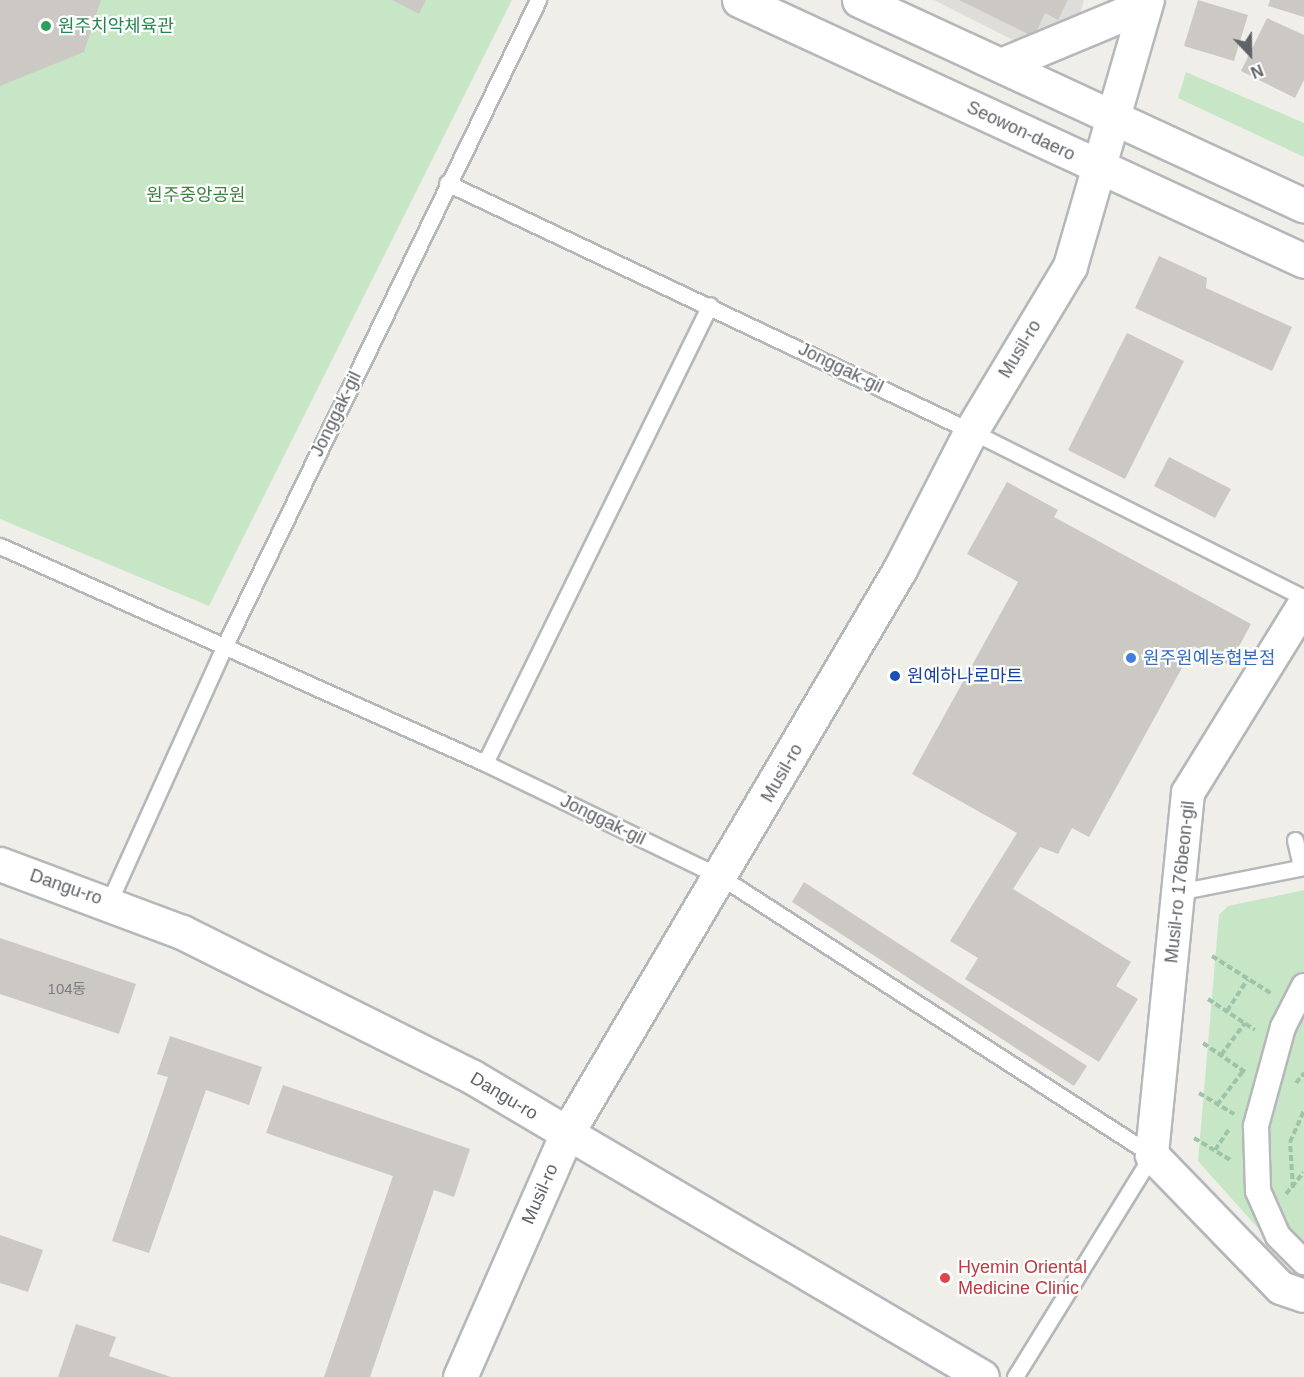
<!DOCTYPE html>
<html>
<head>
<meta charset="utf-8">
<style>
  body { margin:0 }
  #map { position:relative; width:1304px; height:1377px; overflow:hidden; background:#f0eee8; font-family:Arial,"Noto Sans KR",sans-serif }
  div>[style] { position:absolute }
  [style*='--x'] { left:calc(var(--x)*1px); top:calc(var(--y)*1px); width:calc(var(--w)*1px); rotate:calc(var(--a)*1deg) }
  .industrial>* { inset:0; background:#dfddda }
  .green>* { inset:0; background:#c6e6c6 }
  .building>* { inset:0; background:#ccc9c4 }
  .path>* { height:4px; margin-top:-2px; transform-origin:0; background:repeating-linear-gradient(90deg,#9dc4a9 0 6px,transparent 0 9px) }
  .roads { filter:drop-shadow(2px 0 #b5b7bb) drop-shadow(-2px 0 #b5b7bb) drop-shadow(0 2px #b5b7bb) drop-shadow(0 -2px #b5b7bb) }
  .service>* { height:15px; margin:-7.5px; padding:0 7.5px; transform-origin:7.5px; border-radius:7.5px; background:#fff }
  .pedestrian>* { height:24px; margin:-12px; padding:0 12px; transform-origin:12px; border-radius:12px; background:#fff }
  .minor>* { height:32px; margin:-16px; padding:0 16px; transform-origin:16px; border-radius:16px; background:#fff }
  .tertiary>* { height:33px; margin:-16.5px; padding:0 16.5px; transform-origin:16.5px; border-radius:16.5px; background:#fff }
  .dots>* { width:16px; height:16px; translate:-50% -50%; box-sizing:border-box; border:3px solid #fff; border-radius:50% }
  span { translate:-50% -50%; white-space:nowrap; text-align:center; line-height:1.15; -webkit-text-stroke:4.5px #fff; paint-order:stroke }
  .number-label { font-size:15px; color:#7a7c7e }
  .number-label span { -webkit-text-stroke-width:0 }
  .leisure-label { font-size:18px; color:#27864d }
  .left { translate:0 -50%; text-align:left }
  .street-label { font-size:18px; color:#5f6267 }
  .park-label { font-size:18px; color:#3a833c }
  .shop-label { font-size:18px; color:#366cbe }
  .transit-label { font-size:18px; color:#164399 }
  .health-label { font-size:18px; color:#be3a42 }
  .north { position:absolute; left:1220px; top:24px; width:60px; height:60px; -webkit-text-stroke:4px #fff; paint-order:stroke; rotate:158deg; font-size:16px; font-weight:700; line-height:24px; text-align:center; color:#5f6267 }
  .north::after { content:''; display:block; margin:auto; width:21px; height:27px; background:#5f6267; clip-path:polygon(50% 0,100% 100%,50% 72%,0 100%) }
</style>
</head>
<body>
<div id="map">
  <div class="industrial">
    <div style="clip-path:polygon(934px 0,1084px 0,1079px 17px,1021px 44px)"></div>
  </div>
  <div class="green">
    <div style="clip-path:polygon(0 0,512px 0,209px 606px,0 519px)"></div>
    <div style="clip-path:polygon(1186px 72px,1304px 123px,1304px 157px,1178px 98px)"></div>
    <div style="clip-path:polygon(1304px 890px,1304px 1270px,1290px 1264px,1198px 1161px,1219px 915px,1228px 906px)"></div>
  </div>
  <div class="building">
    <div style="clip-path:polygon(0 0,101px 0,84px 52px,0 86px)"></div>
    <div style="clip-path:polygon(392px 0,426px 0,419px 14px)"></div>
    <div style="clip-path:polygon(959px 0,1068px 0,1058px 20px,1045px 13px,1034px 37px)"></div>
    <div style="clip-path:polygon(1198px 0,1248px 15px,1234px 61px,1184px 46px)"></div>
    <div style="clip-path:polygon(1270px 0,1304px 0,1304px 17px,1268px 6px)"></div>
    <div style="clip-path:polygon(1267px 18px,1304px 35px,1304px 80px,1295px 98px,1241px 71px)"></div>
    <div style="clip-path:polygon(1159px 256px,1207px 278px,1206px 288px,1292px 327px,1272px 371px,1135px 308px)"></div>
    <div style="clip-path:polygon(1127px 333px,1184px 361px,1125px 479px,1068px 450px)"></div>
    <div style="clip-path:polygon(1169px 457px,1231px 489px,1215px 518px,1154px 486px)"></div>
    <div style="clip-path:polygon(1007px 482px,1058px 510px,1054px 517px,1251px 624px,1229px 665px,1194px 646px,1089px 837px,1072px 828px,1058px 854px,1040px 847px,1013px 889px,1131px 962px,1116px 986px,1138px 999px,1099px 1062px,965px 979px,978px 958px,950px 941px,1017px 833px,912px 774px,1018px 582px,967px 554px)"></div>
    <div style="clip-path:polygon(804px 882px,1087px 1066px,1074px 1086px,792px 902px)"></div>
    <div style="clip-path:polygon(0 938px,136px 984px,119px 1034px,0 994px)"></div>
    <div style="clip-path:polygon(170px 1036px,262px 1067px,249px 1105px,206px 1090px,149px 1253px,112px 1241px,168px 1077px,157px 1074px)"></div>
    <div style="clip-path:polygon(283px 1085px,470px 1149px,454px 1197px,434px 1190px,370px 1377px,324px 1377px,393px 1176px,266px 1133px)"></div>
    <div style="clip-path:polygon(0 1235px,43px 1250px,28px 1292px,0 1283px)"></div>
    <div style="clip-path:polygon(76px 1324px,116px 1337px,109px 1356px,171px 1377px,58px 1377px)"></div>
  </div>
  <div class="path">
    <div style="--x:1212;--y:956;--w:71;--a:32.3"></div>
    <div style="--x:1208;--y:999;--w:56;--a:33.4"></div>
    <div style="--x:1227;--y:1011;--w:38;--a:-57"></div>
    <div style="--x:1203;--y:1043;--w:51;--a:34.6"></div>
    <div style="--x:1221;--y:1055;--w:40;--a:-53"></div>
    <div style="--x:1296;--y:1083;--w:13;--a:-51"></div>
    <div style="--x:1199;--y:1093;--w:41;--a:31"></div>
    <div style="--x:1217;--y:1105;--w:43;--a:-52.6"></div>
    <div style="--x:1194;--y:1138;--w:44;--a:31.2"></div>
    <div style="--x:1215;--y:1150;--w:25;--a:-56"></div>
    <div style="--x:1293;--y:1188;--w:46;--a:-93.7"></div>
    <div style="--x:1290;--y:1142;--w:35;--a:-66"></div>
    <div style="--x:1286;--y:1194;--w:28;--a:-51"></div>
  </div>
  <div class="roads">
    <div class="service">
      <div style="--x:447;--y:183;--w:580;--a:25.33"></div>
      <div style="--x:971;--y:431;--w:373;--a:26.6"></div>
      <div style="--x:0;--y:546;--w:531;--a:24.1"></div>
      <div style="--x:485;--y:763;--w:262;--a:25.8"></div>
      <div style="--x:721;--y:877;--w:513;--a:32.82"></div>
      <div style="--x:1152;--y:1155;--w:261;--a:121.7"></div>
      <div style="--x:485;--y:763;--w:510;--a:-63.84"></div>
      <div style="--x:1295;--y:840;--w:28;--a:77"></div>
      <div style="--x:1178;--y:892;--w:128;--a:-11.2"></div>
      <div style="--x:109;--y:902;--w:282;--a:-65.7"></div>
      <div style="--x:225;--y:645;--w:717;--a:-64.11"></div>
    </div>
    <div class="pedestrian">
      <div style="--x:1304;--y:986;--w:46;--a:117.1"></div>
      <div style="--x:1283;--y:1027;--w:103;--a:105.3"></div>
      <div style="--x:1256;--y:1126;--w:65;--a:88.2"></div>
      <div style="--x:1258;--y:1191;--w:49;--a:66"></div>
      <div style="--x:1278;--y:1236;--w:37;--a:45"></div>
    </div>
    <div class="minor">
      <div style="--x:1304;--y:605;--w:221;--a:121.7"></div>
      <div style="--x:1188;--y:793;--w:364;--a:95.7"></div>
      <div style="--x:1152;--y:1155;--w:185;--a:45.9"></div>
      <div style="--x:1281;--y:1288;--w:24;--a:19"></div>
      <div style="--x:567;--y:1133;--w:482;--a:30.4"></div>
    </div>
    <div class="tertiary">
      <div style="--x:739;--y:0;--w:622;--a:24.79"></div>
      <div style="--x:859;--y:0;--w:490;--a:24.8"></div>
      <div style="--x:1001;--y:65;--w:156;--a:-22.6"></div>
      <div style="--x:0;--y:864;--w:194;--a:20.5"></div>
      <div style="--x:182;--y:932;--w:323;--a:26.5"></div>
      <div style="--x:471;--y:1076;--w:112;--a:30.7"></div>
      <div style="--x:460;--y:1377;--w:266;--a:-66.3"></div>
      <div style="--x:567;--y:1133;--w:655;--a:-59.44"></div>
      <div style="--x:900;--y:569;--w:155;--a:-62.8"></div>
      <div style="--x:971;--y:431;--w:192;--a:-59"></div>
      <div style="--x:1070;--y:266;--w:277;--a:-73.9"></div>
    </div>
  </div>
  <div class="dots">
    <div style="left:46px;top:26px;background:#2e9e5b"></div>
    <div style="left:1131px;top:658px;background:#3f7fe0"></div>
    <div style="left:895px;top:676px;background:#1a4fb4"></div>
    <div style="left:945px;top:1278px;background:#e0444e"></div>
  </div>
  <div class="number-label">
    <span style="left:67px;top:989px">104동</span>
  </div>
  <div class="leisure-label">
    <span class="left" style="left:58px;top:26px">원주치악체육관</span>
  </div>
  <div class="street-label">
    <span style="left:1021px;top:131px;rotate:25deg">Seowon-daero</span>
    <span style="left:1020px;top:349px;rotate:-59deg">Musil-ro</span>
    <span style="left:841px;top:368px;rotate:26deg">Jonggak-gil</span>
    <span style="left:336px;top:414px;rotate:-64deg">Jonggak-gil</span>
    <span style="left:782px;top:773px;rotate:-60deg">Musil-ro</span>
    <span style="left:603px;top:820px;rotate:26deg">Jonggak-gil</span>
    <span style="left:1180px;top:882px;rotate:-84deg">Musil-ro 176beon-gil</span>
    <span style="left:66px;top:887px;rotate:19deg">Dangu-ro</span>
    <span style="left:504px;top:1096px;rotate:31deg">Dangu-ro</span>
    <span style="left:540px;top:1194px;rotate:-66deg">Musil-ro</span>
  </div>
  <div class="park-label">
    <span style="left:196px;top:195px">원주중앙공원</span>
  </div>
  <div class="shop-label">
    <span class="left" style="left:1143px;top:658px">원주원예농협본점</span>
  </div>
  <div class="transit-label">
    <span class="left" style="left:907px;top:676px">원예하나로마트</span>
  </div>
  <div class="health-label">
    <span class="left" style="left:958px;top:1278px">Hyemin Oriental<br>Medicine Clinic</span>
  </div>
  <div class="north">N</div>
</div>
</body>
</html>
